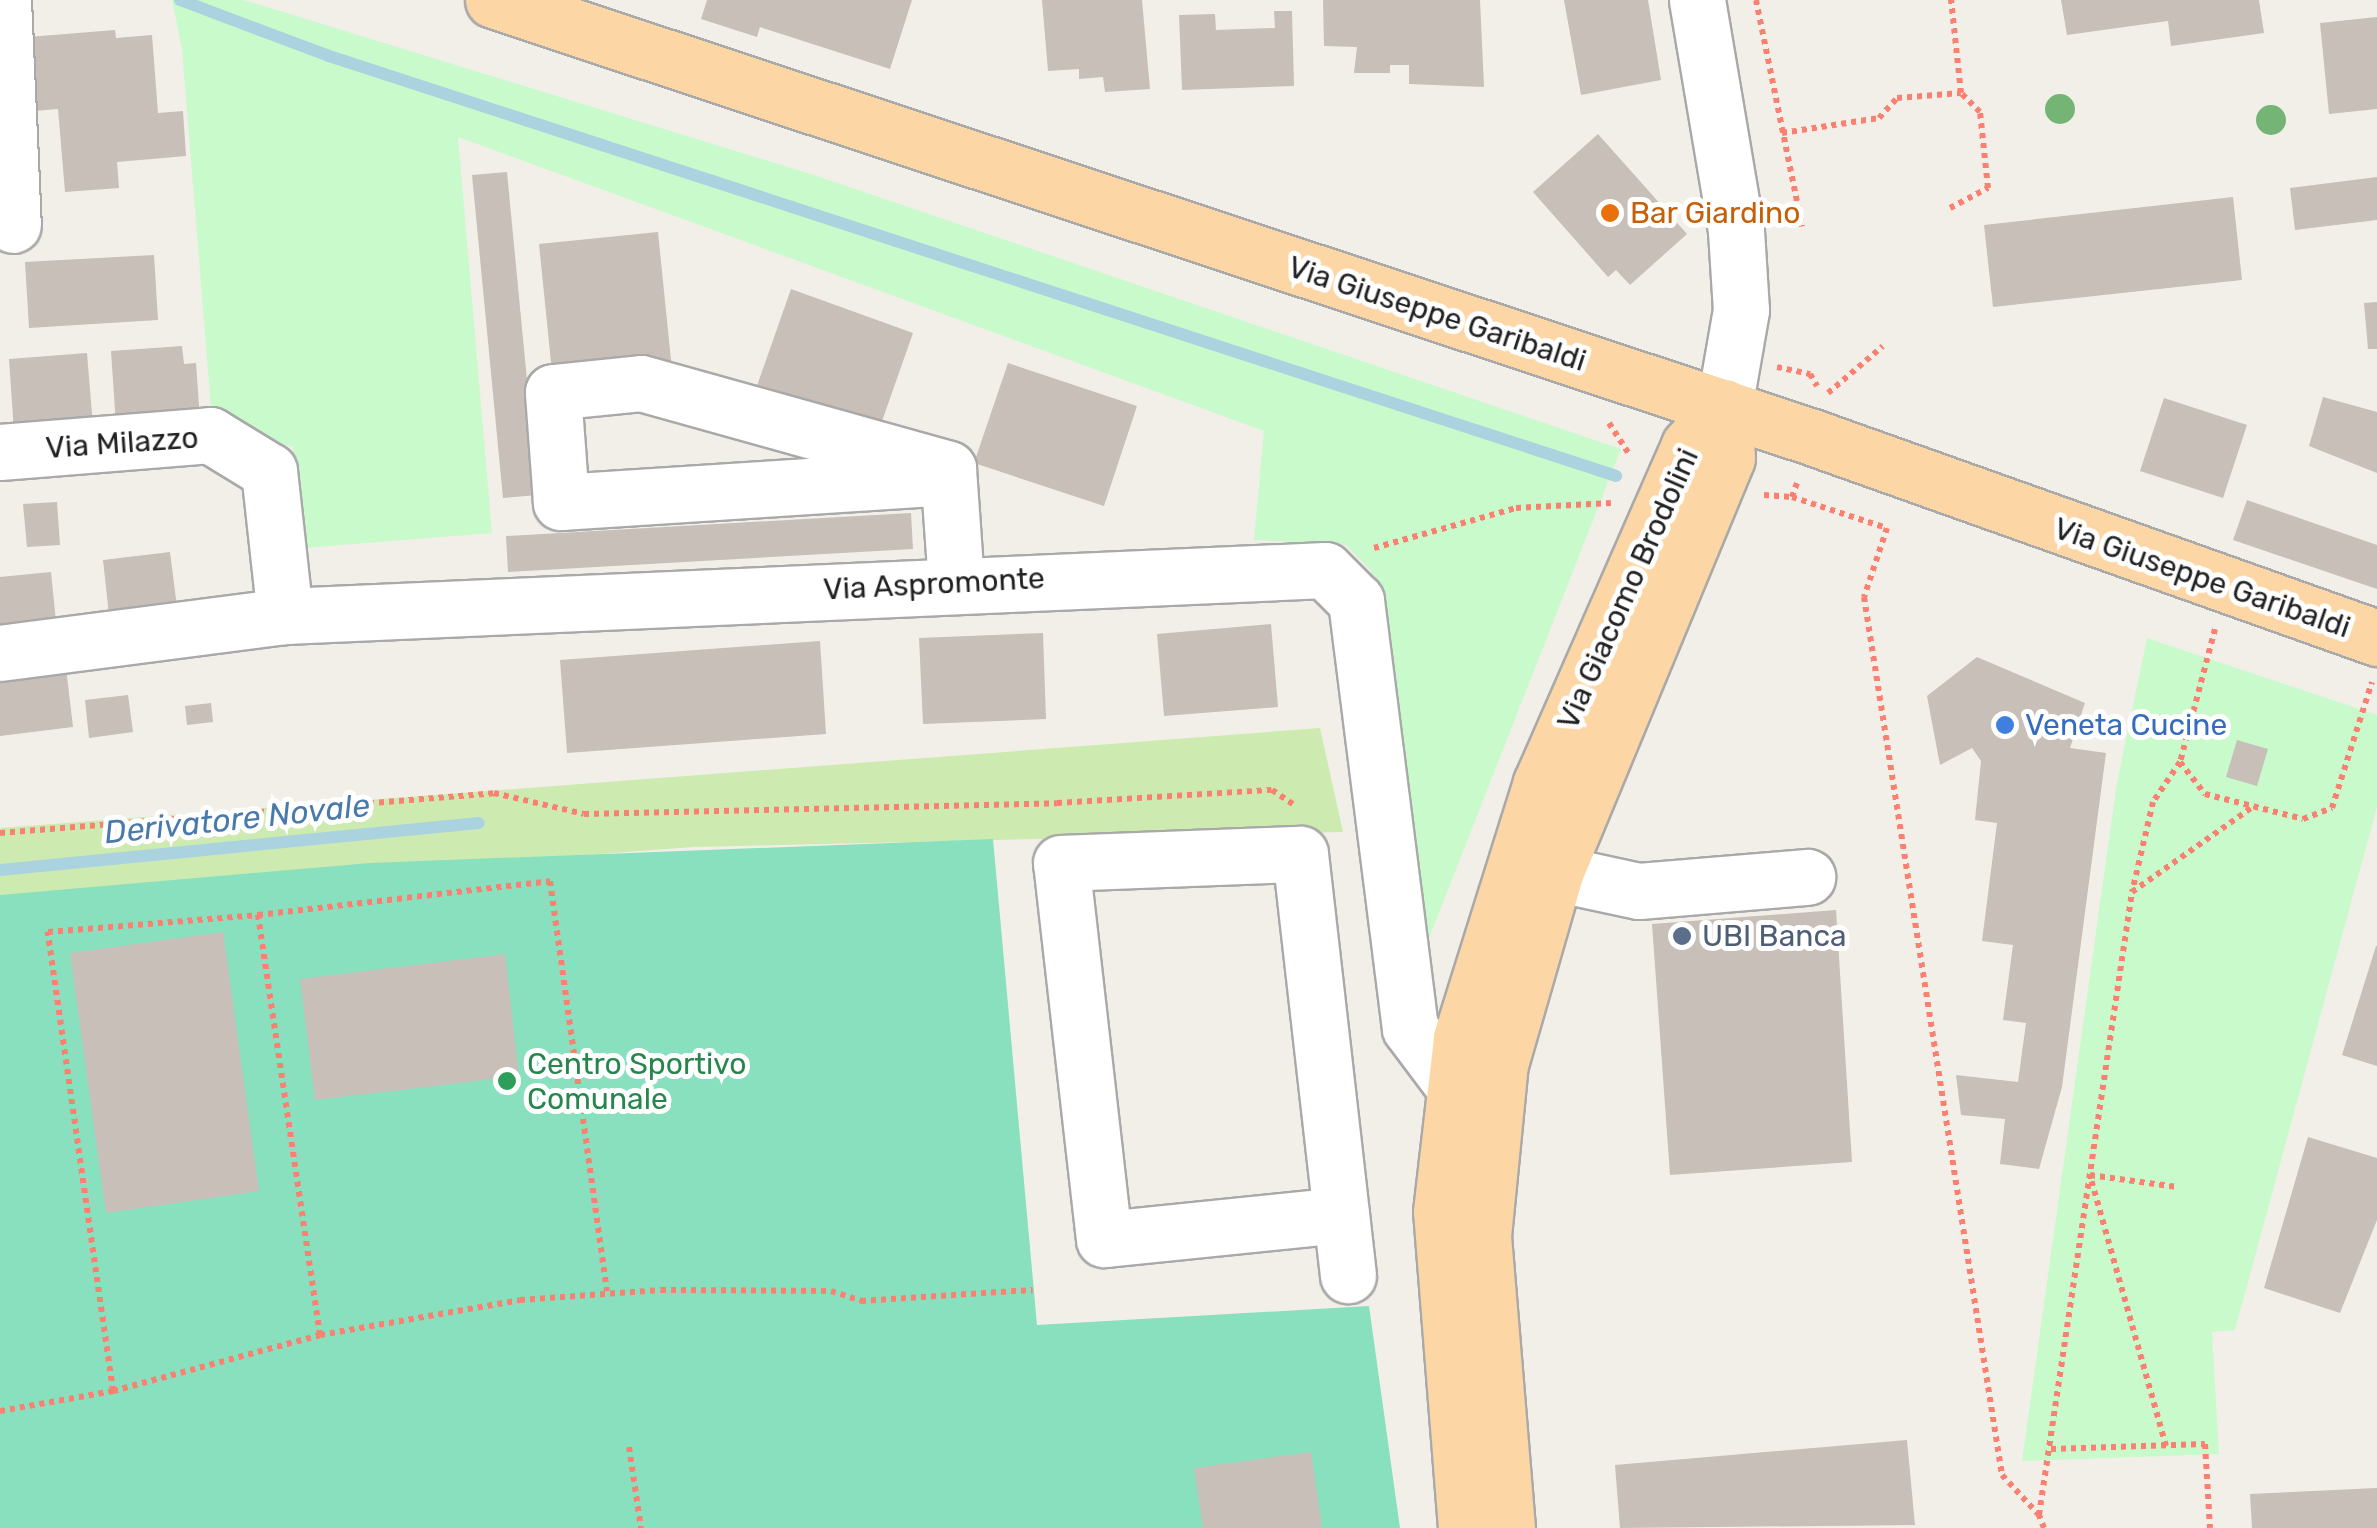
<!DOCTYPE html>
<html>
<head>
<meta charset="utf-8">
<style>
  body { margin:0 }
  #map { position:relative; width:2377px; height:1528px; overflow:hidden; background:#f2efe9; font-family:Rubik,sans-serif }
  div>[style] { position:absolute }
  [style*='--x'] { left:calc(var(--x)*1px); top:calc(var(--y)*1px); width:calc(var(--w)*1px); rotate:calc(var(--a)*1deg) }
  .grass>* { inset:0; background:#cdebb0 }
  .park>* { inset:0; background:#c8facc }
  .pitch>* { inset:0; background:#88e0be }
  .stream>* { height:12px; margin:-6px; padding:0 6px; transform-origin:6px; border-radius:6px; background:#aad3df }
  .building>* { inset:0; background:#c7bfb8 }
  .path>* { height:6px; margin-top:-3px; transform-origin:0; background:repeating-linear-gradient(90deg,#fa8072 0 5px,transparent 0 10px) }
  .roads { filter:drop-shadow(2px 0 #a9a9a9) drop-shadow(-2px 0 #a9a9a9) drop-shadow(0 2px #a9a9a9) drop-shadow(0 -2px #a9a9a9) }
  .minor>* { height:55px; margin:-27.5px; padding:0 27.5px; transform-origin:27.5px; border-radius:27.5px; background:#fff }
  .major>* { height:55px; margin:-27.5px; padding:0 27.5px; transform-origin:27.5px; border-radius:27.5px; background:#fcd6a4 }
  .trees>* { width:30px; height:30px; margin:-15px; border-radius:50%; background:#74b475 }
  .dots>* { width:28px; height:28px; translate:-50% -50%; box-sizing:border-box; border:5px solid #fff; border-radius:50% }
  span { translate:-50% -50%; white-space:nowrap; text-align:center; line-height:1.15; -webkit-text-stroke:10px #fff; paint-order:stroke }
  .food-label { font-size:30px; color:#c56008 }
  .left { translate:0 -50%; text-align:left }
  .street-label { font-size:30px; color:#222 }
  .shop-label { font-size:30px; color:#366cbe }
  .service-label { font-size:30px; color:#4e5e75 }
  .leisure-label { font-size:30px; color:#27864d }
  .water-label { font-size:32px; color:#4a7aab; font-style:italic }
</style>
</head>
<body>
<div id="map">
  <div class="grass">
    <div style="clip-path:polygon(1320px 728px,1343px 832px,694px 847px,0 898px,0 828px)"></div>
  </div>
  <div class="park">
    <div style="clip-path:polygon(172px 0,244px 0,814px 175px,1621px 449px,1422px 956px,1415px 953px,1371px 571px,1346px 545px,1254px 540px,1264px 431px,458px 137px,492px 533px,304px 548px,293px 447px,212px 420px,182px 49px)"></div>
    <div style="clip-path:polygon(2147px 638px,2377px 715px,2377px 807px,2235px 1330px,2212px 1332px,2219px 1454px,2022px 1461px,2117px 782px)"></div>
  </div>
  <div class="pitch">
    <div style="clip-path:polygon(993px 839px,1037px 1325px,1369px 1306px,1400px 1528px,0 1528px,0 895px,370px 863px)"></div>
  </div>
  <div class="stream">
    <div style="--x:180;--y:0;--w:159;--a:20.6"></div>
    <div style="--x:329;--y:56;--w:1354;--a:18.07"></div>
    <div style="--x:0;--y:870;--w:481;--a:-5.6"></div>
  </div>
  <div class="building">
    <div style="clip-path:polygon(707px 0,912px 0,890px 69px,760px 27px,757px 37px,701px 19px)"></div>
    <div style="clip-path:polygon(1042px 0,1142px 0,1150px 89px,1105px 92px,1103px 77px,1079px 79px,1079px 69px,1048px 71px)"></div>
    <div style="clip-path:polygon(1323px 0,1480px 0,1484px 87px,1409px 84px,1409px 65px,1390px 65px,1390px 73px,1354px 73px,1357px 47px,1324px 46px)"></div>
    <div style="clip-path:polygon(1564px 0,1648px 0,1661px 80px,1581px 95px)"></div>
    <div style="clip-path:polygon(2061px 0,2259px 0,2264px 33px,2171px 46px,2168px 21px,2067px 35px)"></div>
    <div style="clip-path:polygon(1274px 11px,1292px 11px,1294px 86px,1182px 90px,1179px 15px,1215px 14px,1216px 30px,1275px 28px)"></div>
    <div style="clip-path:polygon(2377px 17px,2377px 109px,2329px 114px,2320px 23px)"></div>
    <div style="clip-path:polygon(115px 30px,116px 38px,152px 35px,158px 113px,183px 111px,186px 156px,117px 162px,119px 188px,65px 192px,58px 109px,22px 112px,16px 38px)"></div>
    <div style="clip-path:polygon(1598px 134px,1687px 234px,1630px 285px,1616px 270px,1608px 277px,1533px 192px)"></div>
    <div style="clip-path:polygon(507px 172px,538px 495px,503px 498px,472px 175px)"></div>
    <div style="clip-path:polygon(2377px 177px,2377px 220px,2295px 230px,2290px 188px)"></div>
    <div style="clip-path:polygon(2233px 197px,2242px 280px,1993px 307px,1984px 225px)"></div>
    <div style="clip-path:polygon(658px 232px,672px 370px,553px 382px,539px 244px)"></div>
    <div style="clip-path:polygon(154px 255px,158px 320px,29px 328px,25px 262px)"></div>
    <div style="clip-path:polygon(791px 289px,913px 333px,875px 441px,753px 397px)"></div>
    <div style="clip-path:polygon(2377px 302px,2377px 349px,2368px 349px,2364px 303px)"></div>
    <div style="clip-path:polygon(182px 346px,184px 364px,196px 363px,200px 419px,116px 425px,111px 351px)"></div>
    <div style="clip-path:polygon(87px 353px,93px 426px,14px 432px,9px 359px)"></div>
    <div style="clip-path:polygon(1008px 363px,1137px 406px,1104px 506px,974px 463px)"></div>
    <div style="clip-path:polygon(2323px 397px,2377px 412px,2377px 473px,2309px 446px)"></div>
    <div style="clip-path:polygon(2164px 398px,2247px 425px,2223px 498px,2140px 471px)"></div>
    <div style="clip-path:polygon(2247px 500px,2377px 545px,2377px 589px,2233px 540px)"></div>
    <div style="clip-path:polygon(57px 502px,60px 545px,27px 547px,23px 504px)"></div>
    <div style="clip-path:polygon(911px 513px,913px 549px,508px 572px,506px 536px)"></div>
    <div style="clip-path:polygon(170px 552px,177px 607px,109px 615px,103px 560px)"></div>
    <div style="clip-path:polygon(51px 572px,57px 632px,0 638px,0 577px)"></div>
    <div style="clip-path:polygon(1271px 624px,1278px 707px,1164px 716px,1157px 634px)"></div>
    <div style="clip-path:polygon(1043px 633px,1046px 719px,923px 724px,919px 638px)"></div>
    <div style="clip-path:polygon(820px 641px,826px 734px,567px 753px,560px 660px)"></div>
    <div style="clip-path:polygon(1977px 657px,2085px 703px,2070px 748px,2106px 753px,2062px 1087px,2039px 1169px,2000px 1164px,2005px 1119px,1961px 1115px,1956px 1075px,2018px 1082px,2026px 1023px,2003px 1020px,2013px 945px,1982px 941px,1997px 823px,1975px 820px,1981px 761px,1972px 748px,1940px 765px,1927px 696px)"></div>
    <div style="clip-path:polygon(66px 668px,73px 727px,0 736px,0 676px)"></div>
    <div style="clip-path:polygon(128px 695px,133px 732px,89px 738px,85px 700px)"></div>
    <div style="clip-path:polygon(211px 703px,213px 722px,187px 725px,185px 706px)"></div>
    <div style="clip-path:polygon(2237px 740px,2268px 749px,2257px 786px,2226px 777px)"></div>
    <div style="clip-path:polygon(1836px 910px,1852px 1162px,1670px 1175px,1652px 924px)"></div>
    <div style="clip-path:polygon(223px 932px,259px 1191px,106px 1213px,70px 953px)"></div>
    <div style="clip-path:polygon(2376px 946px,2377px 946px,2377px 1066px,2342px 1055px)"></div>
    <div style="clip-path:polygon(505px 954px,519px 1076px,315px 1100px,300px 979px)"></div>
    <div style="clip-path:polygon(2308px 1137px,2377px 1158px,2377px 1220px,2340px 1313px,2264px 1288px)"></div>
    <div style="clip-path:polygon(1907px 1440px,1915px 1525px,1620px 1528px,1615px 1465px)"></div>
    <div style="clip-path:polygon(1311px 1452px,1322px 1528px,1203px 1528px,1194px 1468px)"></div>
    <div style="clip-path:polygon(2377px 1488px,2377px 1528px,2252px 1528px,2250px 1494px)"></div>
  </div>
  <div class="path">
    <div style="--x:1756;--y:0;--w:231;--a:78.5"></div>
    <div style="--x:1782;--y:133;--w:98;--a:-8.8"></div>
    <div style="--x:1879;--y:118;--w:27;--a:-48"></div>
    <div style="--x:1897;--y:98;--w:64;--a:-4.5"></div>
    <div style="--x:1950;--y:208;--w:43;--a:-27.8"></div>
    <div style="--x:1988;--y:188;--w:76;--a:-96"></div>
    <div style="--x:1980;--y:112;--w:27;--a:-135"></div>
    <div style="--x:1961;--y:93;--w:94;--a:-96.1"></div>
    <div style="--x:1777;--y:367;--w:34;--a:12"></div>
    <div style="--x:1810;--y:374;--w:14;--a:60"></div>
    <div style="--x:1828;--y:393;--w:72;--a:-40.5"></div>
    <div style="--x:1609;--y:423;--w:37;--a:57"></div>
    <div style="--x:1797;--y:483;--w:15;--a:110"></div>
    <div style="--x:1792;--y:497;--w:100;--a:18.1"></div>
    <div style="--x:1887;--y:528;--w:73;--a:108.4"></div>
    <div style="--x:1864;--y:597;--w:889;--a:81.07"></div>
    <div style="--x:2002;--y:1475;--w:54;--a:47.2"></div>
    <div style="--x:1764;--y:495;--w:28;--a:4"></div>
    <div style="--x:1374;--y:548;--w:148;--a:-15.7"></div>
    <div style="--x:1516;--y:508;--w:95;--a:-3"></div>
    <div style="--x:2215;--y:629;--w:138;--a:104.7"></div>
    <div style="--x:2180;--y:762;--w:41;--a:52"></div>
    <div style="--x:2205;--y:794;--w:101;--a:14.3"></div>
    <div style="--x:2303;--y:819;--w:31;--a:-21"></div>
    <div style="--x:2332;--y:808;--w:132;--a:-72.4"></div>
    <div style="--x:2180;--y:762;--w:48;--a:124"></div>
    <div style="--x:2153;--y:802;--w:92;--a:103.1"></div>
    <div style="--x:2132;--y:892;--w:146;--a:-35.2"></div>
    <div style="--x:0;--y:833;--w:496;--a:-4.6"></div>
    <div style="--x:494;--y:793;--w:92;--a:13.1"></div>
    <div style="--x:584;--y:814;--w:473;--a:-1.3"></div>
    <div style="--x:1057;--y:803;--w:215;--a:-3.5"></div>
    <div style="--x:1272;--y:790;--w:27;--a:34"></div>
    <div style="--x:320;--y:1335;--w:425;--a:-98.4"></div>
    <div style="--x:258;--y:915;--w:294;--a:-6.6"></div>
    <div style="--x:550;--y:881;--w:414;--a:82.1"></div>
    <div style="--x:113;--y:1391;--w:464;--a:-98.1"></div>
    <div style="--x:48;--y:932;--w:211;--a:-4.6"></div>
    <div style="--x:0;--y:1411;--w:115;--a:-10"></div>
    <div style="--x:113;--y:1391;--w:214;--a:-15.1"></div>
    <div style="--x:320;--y:1335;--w:203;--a:-9.9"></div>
    <div style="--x:520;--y:1300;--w:141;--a:-4.1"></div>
    <div style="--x:661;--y:1290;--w:170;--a:0.3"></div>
    <div style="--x:831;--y:1291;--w:32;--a:18"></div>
    <div style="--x:861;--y:1301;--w:172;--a:-3.7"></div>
    <div style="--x:2166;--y:1446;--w:281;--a:-105.7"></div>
    <div style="--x:2090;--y:1175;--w:88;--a:7.9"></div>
    <div style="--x:629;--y:1447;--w:82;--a:81.6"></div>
    <div style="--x:2051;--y:1449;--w:154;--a:-1.9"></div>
    <div style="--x:2205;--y:1444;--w:84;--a:86.6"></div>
    <div style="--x:2044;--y:1528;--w:14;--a:-111"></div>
    <div style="--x:2039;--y:1515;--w:630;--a:-81.51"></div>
  </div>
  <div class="roads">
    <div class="minor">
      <div style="--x:3;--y:0;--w:225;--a:87.5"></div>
      <div style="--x:1697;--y:0;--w:234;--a:80.4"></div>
      <div style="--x:1736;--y:231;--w:79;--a:86.4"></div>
      <div style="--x:1741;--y:310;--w:98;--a:99.9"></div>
      <div style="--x:0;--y:452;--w:211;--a:-4.6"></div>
      <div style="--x:210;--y:435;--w:69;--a:31.4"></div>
      <div style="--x:269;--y:471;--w:146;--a:83.7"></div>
      <div style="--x:948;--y:477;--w:388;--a:176.3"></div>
      <div style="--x:561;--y:502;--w:110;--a:-94.2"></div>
      <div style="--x:553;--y:392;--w:88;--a:-5.8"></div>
      <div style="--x:641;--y:383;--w:319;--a:15.6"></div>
      <div style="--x:948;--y:469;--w:114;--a:86"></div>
      <div style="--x:0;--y:653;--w:287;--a:-7.4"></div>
      <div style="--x:285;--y:616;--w:1041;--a:-2.53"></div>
      <div style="--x:1325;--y:570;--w:44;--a:45"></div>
      <div style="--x:1356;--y:601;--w:430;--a:82.8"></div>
      <div style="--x:1410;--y:1028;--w:70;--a:53.1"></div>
      <div style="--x:1555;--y:873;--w:86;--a:12.1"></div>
      <div style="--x:1639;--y:891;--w:169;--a:-4.8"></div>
      <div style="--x:1341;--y:1215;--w:238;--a:174.2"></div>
      <div style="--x:1104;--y:1239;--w:378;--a:-96.5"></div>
      <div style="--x:1061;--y:863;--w:239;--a:-2.2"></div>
      <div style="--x:1300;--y:854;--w:424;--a:83.5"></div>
    </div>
    <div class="major">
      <div style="--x:493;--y:0;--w:1390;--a:18.33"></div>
      <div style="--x:1812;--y:437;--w:600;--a:19.58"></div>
      <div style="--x:1466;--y:1528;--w:317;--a:-94.5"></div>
      <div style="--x:1441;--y:1212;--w:175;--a:-83.4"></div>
      <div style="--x:1461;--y:1038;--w:267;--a:-72.6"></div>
      <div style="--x:1541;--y:783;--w:368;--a:-66.3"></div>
      <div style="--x:1689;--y:446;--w:52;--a:-48.1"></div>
      <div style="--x:1507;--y:1528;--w:293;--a:-94.7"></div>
      <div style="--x:1483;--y:1236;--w:173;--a:-84.4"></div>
      <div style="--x:1500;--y:1064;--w:199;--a:-73.9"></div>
      <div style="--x:1555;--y:873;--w:449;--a:-67.5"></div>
      <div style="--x:1727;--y:458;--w:51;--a:-93.4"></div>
    </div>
  </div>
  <div class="trees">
    <div style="left:2060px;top:109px"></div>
    <div style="left:2271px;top:120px"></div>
  </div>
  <div class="dots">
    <div style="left:1610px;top:213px;background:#e8710a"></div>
    <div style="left:2005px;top:725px;background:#3f7fe0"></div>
    <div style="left:1682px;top:936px;background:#5c6f8a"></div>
    <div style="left:507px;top:1081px;background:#2e9e5b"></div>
  </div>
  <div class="food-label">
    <span class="left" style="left:1630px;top:213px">Bar Giardino</span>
  </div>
  <div class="street-label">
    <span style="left:1437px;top:314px;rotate:18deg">Via Giuseppe Garibaldi</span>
    <span style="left:122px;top:443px;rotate:-4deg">Via Milazzo</span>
    <span style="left:2202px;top:578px;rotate:19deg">Via Giuseppe Garibaldi</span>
    <span style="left:934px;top:584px;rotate:-3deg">Via Aspromonte</span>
    <span style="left:1628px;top:589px;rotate:-66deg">Via Giacomo Brodolini</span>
  </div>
  <div class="shop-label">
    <span class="left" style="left:2025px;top:725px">Veneta Cucine</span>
  </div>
  <div class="service-label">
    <span class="left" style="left:1702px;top:936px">UBI Banca</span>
  </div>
  <div class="leisure-label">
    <span class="left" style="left:527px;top:1081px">Centro Sportivo<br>Comunale</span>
  </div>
  <div class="water-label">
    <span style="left:237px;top:819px;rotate:-6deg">Derivatore Novale</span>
  </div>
</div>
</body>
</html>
